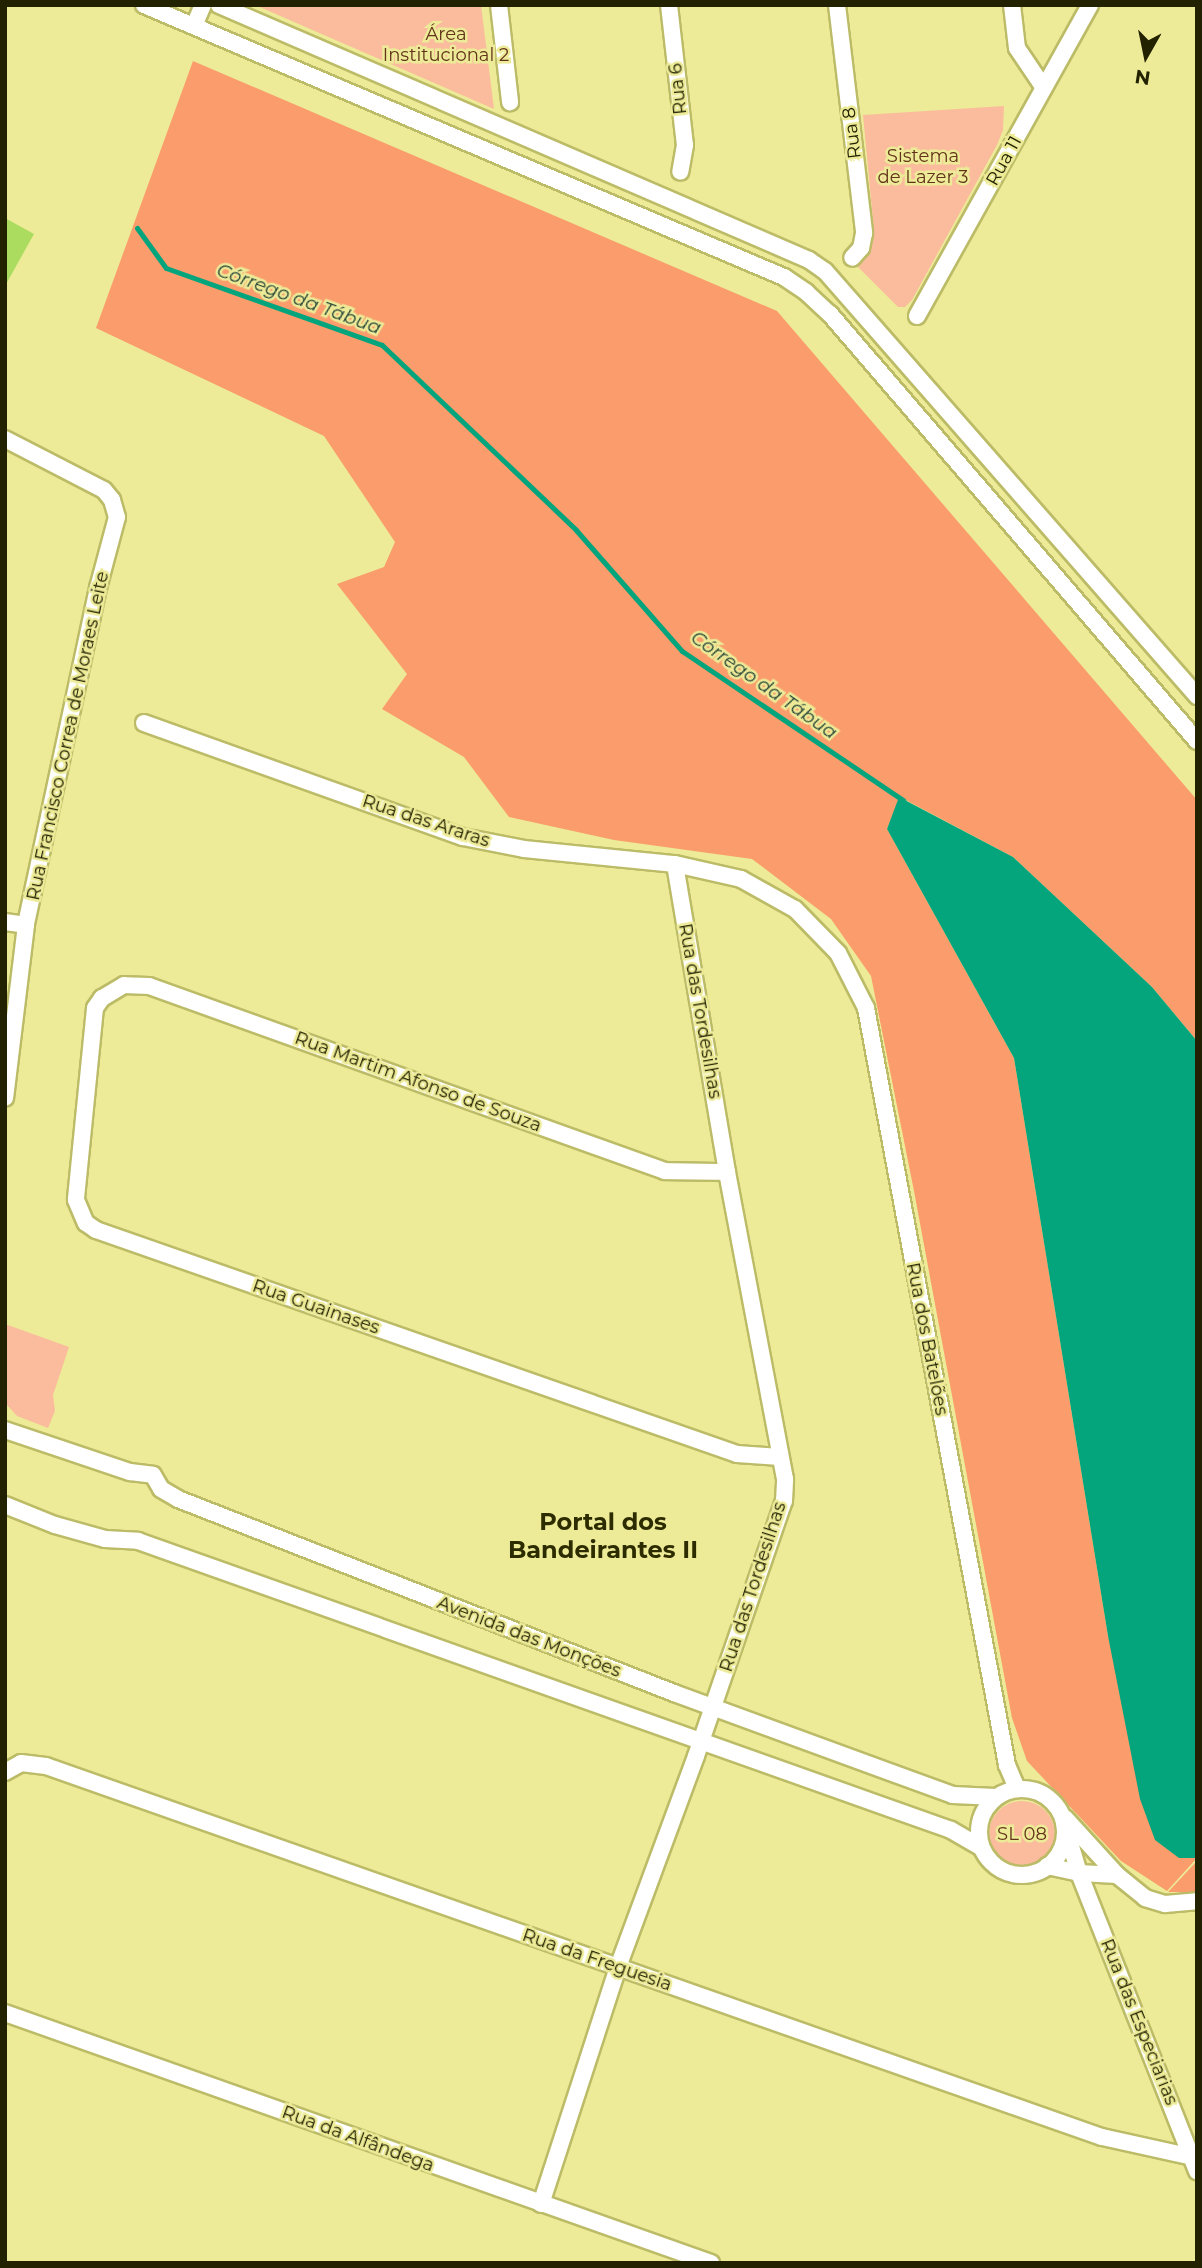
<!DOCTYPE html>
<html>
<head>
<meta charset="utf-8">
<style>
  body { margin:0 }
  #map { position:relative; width:1202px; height:2268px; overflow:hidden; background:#edeb97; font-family:Montserrat,sans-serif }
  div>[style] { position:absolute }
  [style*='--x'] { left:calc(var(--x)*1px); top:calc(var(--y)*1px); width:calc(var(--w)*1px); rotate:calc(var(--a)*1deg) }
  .green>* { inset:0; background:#fabc9d }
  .round { border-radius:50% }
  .forest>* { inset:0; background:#fa9c6b }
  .water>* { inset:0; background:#04a57c }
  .stream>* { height:5px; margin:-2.5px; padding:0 2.5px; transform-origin:2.5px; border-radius:2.5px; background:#04a57c }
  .building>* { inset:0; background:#abdc60 }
  .roads { filter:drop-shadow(2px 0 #bcbb67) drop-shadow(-2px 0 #bcbb67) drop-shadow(0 2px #bcbb67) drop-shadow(0 -2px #bcbb67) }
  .street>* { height:16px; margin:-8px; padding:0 8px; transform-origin:8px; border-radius:8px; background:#fff }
  .street>.ring { margin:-8px; padding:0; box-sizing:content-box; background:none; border:16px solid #fff; border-radius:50% }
  span { translate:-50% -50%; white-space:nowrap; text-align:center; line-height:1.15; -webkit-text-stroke:5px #edeb97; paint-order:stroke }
  .park-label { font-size:18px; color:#62331a }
  .street-label { font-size:18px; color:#222100 }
  .water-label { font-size:19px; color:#254136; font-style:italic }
  .district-label { font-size:24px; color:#2d2c00; font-weight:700 }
  .frame { position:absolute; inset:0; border:7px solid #222100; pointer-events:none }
  .north { position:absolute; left:1111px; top:21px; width:70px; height:70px; -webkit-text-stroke:5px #edeb97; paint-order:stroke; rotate:189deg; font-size:19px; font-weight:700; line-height:28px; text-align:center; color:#222100 }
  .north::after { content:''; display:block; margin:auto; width:24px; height:32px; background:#222100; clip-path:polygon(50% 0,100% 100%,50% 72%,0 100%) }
</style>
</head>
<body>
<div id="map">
  <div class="green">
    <div style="clip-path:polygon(255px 5px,481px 5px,494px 109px)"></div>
    <div style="clip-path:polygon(1004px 106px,1003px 130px,997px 145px,912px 300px,905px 307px,898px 307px,858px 267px,870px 247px,874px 231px,863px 115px)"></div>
    <div style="clip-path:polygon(5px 1324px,69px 1347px,53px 1395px,55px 1411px,48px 1428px,17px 1416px,7px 1405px)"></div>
    <div class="round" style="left:989px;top:1801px;width:66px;height:66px"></div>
  </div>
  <div class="forest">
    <div style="clip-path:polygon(193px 61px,777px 311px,1197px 800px,1197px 1041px,1152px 987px,1013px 857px,900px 797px,887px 829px,1014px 1058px,1108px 1636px,1179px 1858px,1197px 1858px,1167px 1891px,1121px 1861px,1027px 1761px,1012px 1718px,914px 1191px,871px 976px,831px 919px,752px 859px,614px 840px,509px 817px,464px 757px,382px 709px,407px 674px,337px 584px,384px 567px,395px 542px,324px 436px,96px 328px)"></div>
    <div style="clip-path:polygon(1197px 1861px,1197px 1892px,1168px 1892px)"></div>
  </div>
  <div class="water">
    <div style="clip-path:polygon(899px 797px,1013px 857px,1152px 987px,1197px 1041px,1197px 1858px,1179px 1858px,1155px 1840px,1140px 1799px,1108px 1636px,1014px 1058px,887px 829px)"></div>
  </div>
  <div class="stream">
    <div style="--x:137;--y:228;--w:49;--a:54.1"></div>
    <div style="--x:166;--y:268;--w:229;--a:19.6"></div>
    <div style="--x:382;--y:345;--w:268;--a:43.6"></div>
    <div style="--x:576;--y:530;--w:161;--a:48.8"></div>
    <div style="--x:682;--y:651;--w:267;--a:34"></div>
  </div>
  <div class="building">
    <div style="clip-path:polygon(5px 218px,34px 234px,5px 286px)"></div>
  </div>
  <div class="roads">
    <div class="street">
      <div style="--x:144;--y:5;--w:695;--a:23.03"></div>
      <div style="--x:784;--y:277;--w:27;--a:34"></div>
      <div style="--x:806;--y:292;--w:33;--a:43"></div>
      <div style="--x:830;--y:314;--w:563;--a:49.32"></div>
      <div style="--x:219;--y:5;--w:643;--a:23.37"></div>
      <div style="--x:809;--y:260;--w:19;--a:35"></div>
      <div style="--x:825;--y:271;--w:565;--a:48.8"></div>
      <div style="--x:499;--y:5;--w:98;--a:83.5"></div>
      <div style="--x:669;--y:5;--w:141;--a:83.5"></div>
      <div style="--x:685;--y:145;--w:27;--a:100"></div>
      <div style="--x:837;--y:5;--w:230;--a:83.2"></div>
      <div style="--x:864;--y:233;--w:15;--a:101"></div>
      <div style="--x:861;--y:248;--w:13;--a:132"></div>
      <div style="--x:1012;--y:5;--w:43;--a:83.4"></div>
      <div style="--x:1017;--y:48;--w:48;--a:56"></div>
      <div style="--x:194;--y:26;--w:23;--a:-67"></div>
      <div style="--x:917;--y:316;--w:356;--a:-60.9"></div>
      <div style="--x:5;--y:439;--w:111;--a:27.3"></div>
      <div style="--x:104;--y:490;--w:13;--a:51"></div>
      <div style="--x:112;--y:500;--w:18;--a:74"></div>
      <div style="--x:117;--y:517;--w:73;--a:105"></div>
      <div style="--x:98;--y:588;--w:345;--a:102.1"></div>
      <div style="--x:26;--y:925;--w:174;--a:96.9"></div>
      <div style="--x:144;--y:723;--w:339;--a:19.7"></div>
      <div style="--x:463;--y:837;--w:62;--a:11.1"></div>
      <div style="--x:524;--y:849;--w:152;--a:5.7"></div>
      <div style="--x:675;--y:864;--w:68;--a:12.8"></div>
      <div style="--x:741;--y:879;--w:62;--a:29.1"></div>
      <div style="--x:795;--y:909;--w:62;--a:45.7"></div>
      <div style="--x:838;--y:953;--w:62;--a:63"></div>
      <div style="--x:866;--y:1008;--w:770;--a:79.45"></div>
      <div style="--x:1007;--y:1765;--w:26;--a:67"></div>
      <div style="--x:5;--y:922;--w:21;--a:8"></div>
      <div style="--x:727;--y:1172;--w:62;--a:-179.1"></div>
      <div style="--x:665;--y:1171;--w:548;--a:-160.28"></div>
      <div style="--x:149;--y:986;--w:25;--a:-178"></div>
      <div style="--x:124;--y:985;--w:26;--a:149"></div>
      <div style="--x:102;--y:998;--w:12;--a:125"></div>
      <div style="--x:95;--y:1008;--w:193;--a:95.7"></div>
      <div style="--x:76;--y:1200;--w:25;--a:67"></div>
      <div style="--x:86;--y:1223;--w:12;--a:35"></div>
      <div style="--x:96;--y:1230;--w:679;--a:19.26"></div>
      <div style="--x:737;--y:1454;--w:43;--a:4"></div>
      <div style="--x:5;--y:1430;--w:132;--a:18.6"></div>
      <div style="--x:130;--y:1472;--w:23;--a:7"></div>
      <div style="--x:153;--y:1475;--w:16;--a:60"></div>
      <div style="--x:161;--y:1489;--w:20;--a:30"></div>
      <div style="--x:178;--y:1499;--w:533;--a:21.36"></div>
      <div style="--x:674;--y:1693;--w:297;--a:20.1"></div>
      <div style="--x:953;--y:1795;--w:43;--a:2.7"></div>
      <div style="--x:5;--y:1505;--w:54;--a:21.8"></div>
      <div style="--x:55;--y:1525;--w:52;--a:15.6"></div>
      <div style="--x:105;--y:1539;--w:33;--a:3"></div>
      <div style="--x:138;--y:1541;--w:863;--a:19.57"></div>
      <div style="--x:951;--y:1830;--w:34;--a:30"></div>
      <div style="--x:5;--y:1772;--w:18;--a:-29"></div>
      <div style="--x:21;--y:1763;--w:25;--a:7"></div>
      <div style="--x:46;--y:1766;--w:1119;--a:19.36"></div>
      <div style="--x:1102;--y:2137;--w:93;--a:12.4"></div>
      <div class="ring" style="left:979px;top:1789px;width:70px;height:70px"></div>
      <div style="--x:1065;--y:1818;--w:77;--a:47.6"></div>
      <div style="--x:1117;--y:1875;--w:36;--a:39"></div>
      <div style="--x:1145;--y:1898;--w:21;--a:17"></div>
      <div style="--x:1165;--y:1904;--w:32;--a:-5"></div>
      <div style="--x:1064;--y:1823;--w:52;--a:73.3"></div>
      <div style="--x:1079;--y:1873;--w:321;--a:68.4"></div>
      <div style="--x:1047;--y:1866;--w:33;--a:12"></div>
      <div style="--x:1079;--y:1873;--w:38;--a:3"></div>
      <div style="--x:5;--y:2013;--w:749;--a:19.5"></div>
      <div style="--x:541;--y:2204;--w:249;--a:-72"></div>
      <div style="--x:618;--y:1967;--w:225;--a:-69.7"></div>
      <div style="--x:696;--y:1756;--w:270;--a:-71"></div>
      <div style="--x:784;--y:1501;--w:22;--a:-87"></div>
      <div style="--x:785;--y:1479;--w:312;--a:-100.7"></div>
      <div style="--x:727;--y:1172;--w:312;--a:-99.6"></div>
    </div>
  </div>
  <div class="park-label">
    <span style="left:446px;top:45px">Área<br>Institucional 2</span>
    <span style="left:923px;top:167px">Sistema<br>de Lazer 3</span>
    <span style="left:1022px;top:1834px">SL 08</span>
  </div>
  <div class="street-label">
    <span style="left:678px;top:89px;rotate:-96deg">Rua 6</span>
    <span style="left:852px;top:133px;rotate:-97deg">Rua 8</span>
    <span style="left:1004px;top:161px;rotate:-61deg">Rua 11</span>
    <span style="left:68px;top:736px;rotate:-78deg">Rua Francisco Correa de Moraes Leite</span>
    <span style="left:426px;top:821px;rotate:18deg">Rua das Araras</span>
    <span style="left:700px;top:1011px;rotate:80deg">Rua das Tordesilhas</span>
    <span style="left:418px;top:1082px;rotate:20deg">Rua Martim Afonso de Souza</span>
    <span style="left:316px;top:1307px;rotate:19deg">Rua Guainases</span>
    <span style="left:927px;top:1339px;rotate:79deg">Rua dos Batelões</span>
    <span style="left:753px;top:1587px;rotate:-72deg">Rua das Tordesilhas</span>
    <span style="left:529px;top:1637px;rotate:21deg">Avenida das Monções</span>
    <span style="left:597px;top:1960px;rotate:19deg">Rua da Freguesia</span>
    <span style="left:1139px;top:2022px;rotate:68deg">Rua das Especiarias</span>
    <span style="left:358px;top:2139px;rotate:20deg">Rua da Alfândega</span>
  </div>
  <div class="water-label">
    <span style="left:299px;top:299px;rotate:20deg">Córrego da Tábua</span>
    <span style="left:764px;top:685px;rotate:35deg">Córrego da Tábua</span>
  </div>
  <div class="district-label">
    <span style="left:603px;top:1536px">Portal dos<br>Bandeirantes II</span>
  </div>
  <div class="frame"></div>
  <div class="north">N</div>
</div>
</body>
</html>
